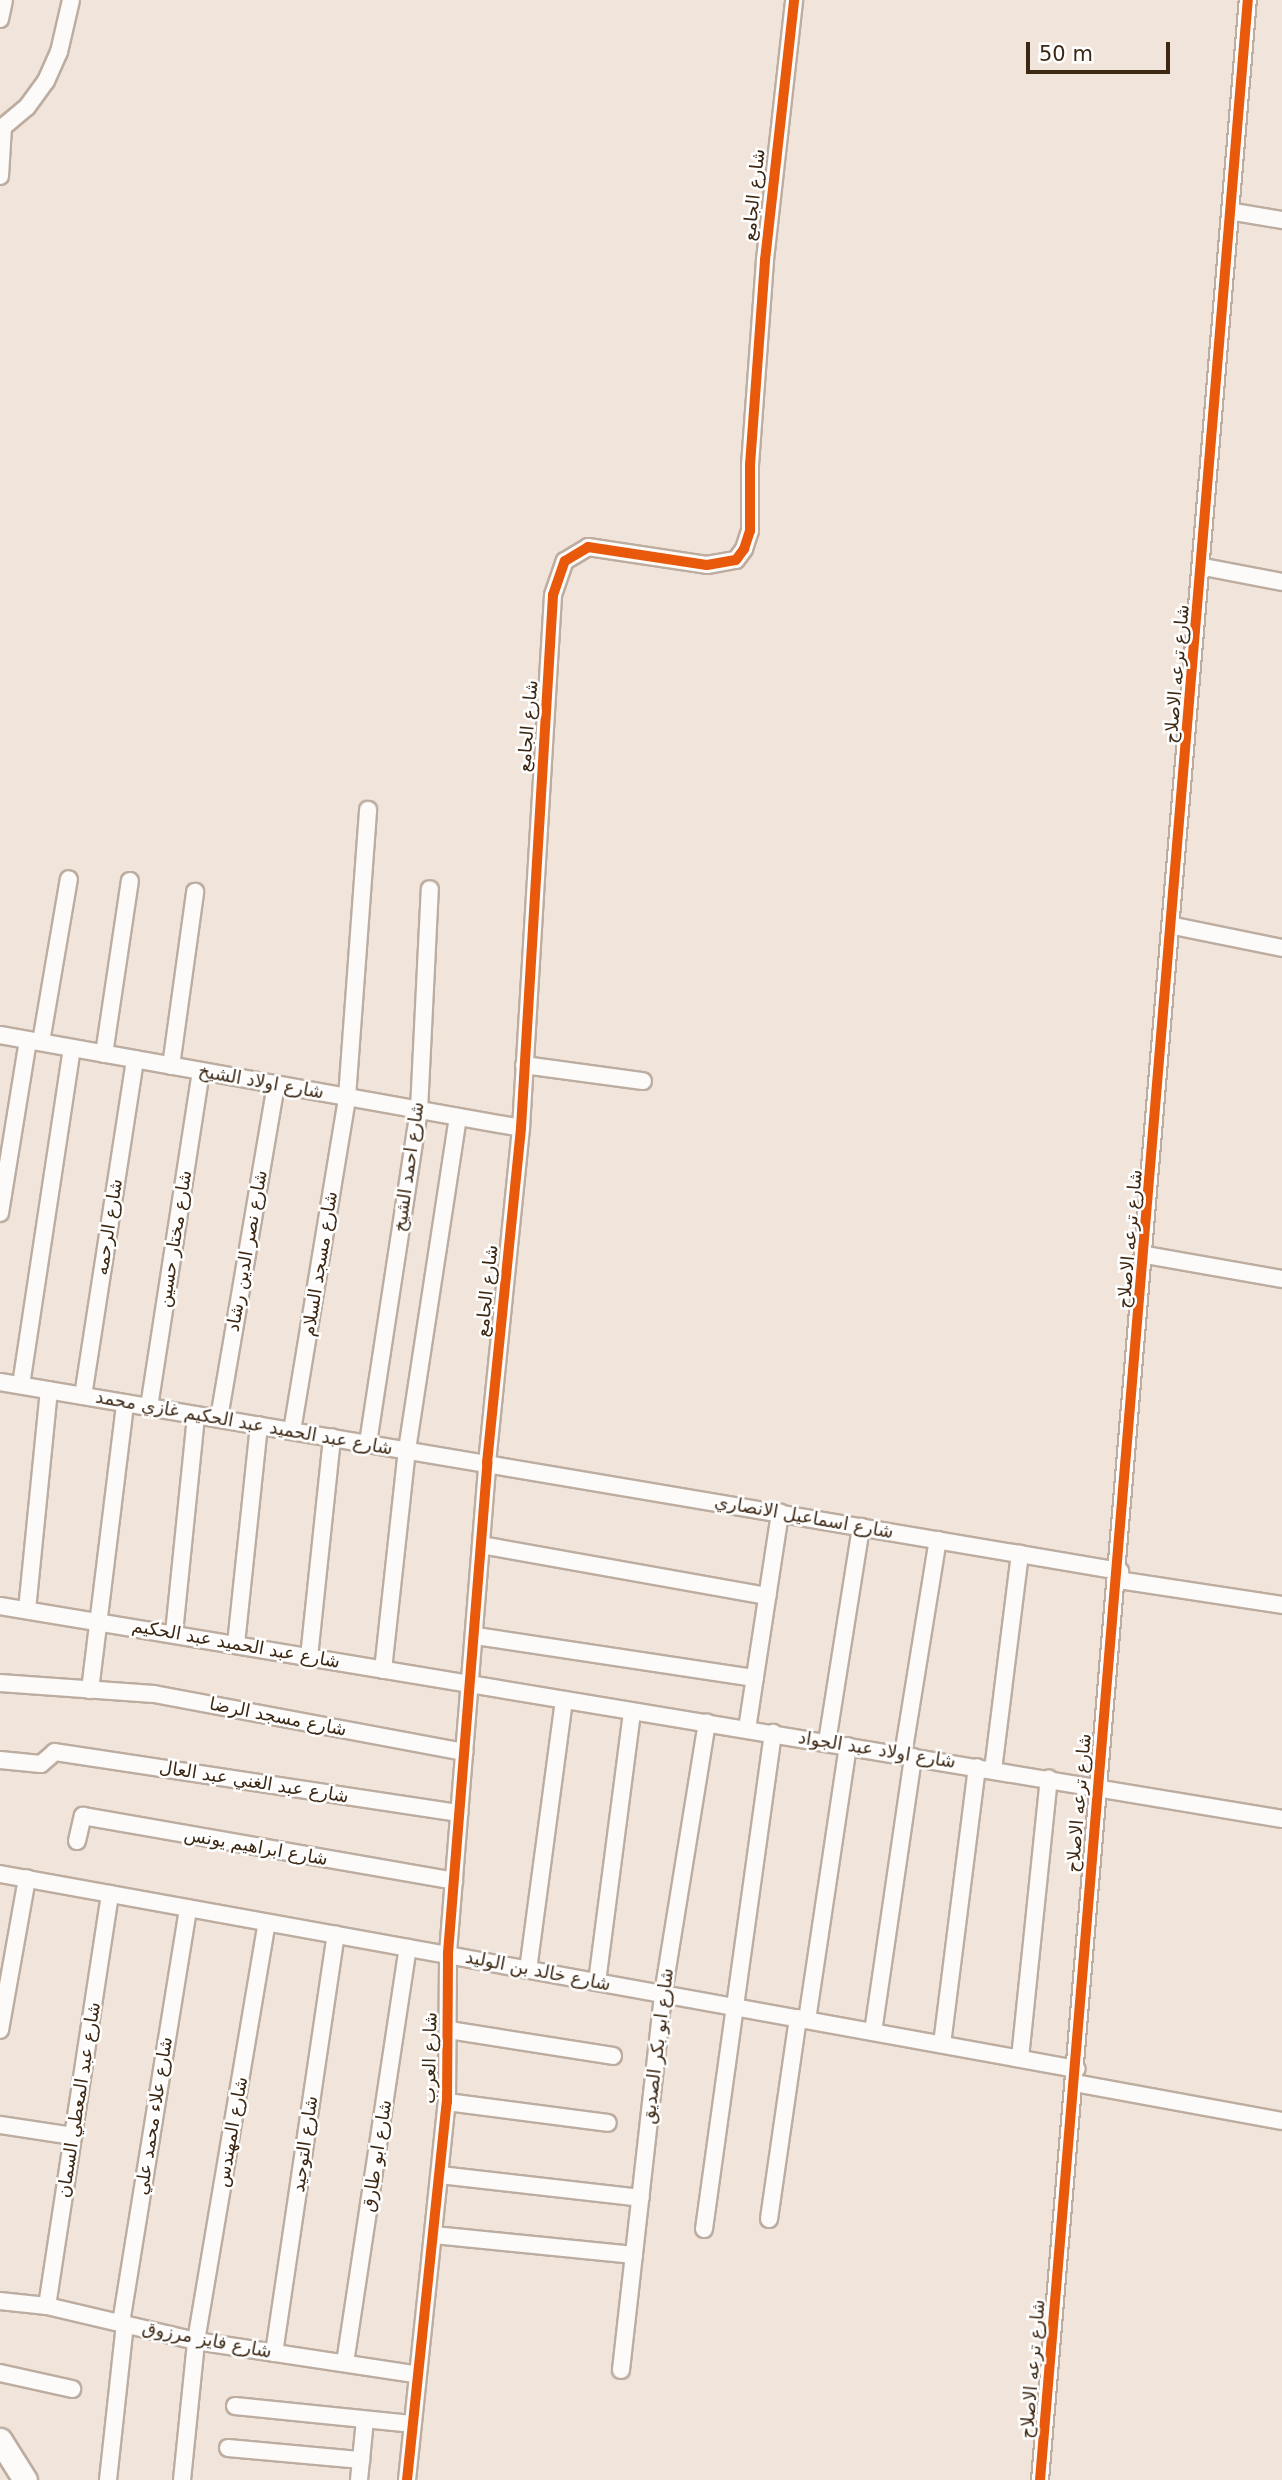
<!DOCTYPE html>
<html>
<head>
<meta charset="utf-8">
<style>
  body { margin:0 }
  #map { position:relative; width:1282px; height:2480px; overflow:hidden; background:#f1e5db; font-family:"DejaVu Sans","Noto Naskh Arabic",sans-serif }
  div>[style] { position:absolute }
  [style*='--x'] { left:calc(var(--x)*1px); top:calc(var(--y)*1px); width:calc(var(--w)*1px); rotate:calc(var(--a)*1deg) }
  .roads { filter:drop-shadow(2px 0 #bdada0) drop-shadow(-2px 0 #bdada0) drop-shadow(0 2px #bdada0) drop-shadow(0 -2px #bdada0) }
  .street>* { height:16px; margin:-8px; padding:0 8px; transform-origin:8px; border-radius:8px; background:#fdfbfa }
  .secondary>* { height:23px; margin:-11.5px; padding:0 11.5px; transform-origin:11.5px; border-radius:11.5px; background:#fdfbfa }
  .cycleway>* { height:10px; margin:-5px; padding:0 5px; transform-origin:5px; border-radius:5px; background:#e8590c }
  span { translate:-50% -50%; white-space:nowrap; text-align:center; line-height:1.15; -webkit-text-stroke:5px #fff; paint-order:stroke }
  .street-label { font-size:18px; color:#3c2713 }
  .scale { position:absolute; left:1026px; top:42px; width:144px; height:32px; box-sizing:border-box; border:4px solid #3c2713; border-top:0; padding-left:9px; font-size:21px; line-height:24px; white-space:nowrap; color:#3c2713; -webkit-text-stroke:5px #fff; paint-order:stroke }
</style>
</head>
<body>
<div id="map">
  <div class="roads">
    <div class="street">
      <div style="--x:0;--y:19;--w:19;--a:-78"></div>
      <div style="--x:0;--y:176;--w:49;--a:-86.5"></div>
      <div style="--x:3;--y:127;--w:31;--a:-40"></div>
      <div style="--x:27;--y:107;--w:32;--a:-54"></div>
      <div style="--x:46;--y:81;--w:32;--a:-66"></div>
      <div style="--x:59;--y:52;--w:53;--a:-77"></div>
      <div style="--x:1234;--y:212;--w:49;--a:9.5"></div>
      <div style="--x:1204;--y:567;--w:79;--a:10.9"></div>
      <div style="--x:1174;--y:926;--w:110;--a:11.5"></div>
      <div style="--x:0;--y:1035;--w:529;--a:10.12"></div>
      <div style="--x:41;--y:1042;--w:165;--a:-80.3"></div>
      <div style="--x:104;--y:1054;--w:175;--a:-81.5"></div>
      <div style="--x:524;--y:1065;--w:120;--a:7.7"></div>
      <div style="--x:171;--y:1066;--w:176;--a:-82.1"></div>
      <div style="--x:0;--y:1213;--w:175;--a:-80.8"></div>
      <div style="--x:1146;--y:1255;--w:138;--a:10"></div>
      <div style="--x:0;--y:1382;--w:1136;--a:9.58"></div>
      <div style="--x:21;--y:1385;--w:341;--a:-81.4"></div>
      <div style="--x:83;--y:1396;--w:341;--a:-81.2"></div>
      <div style="--x:149;--y:1407;--w:340;--a:-81.2"></div>
      <div style="--x:219;--y:1418;--w:339;--a:-80.3"></div>
      <div style="--x:292;--y:1431;--w:338;--a:-80.6"></div>
      <div style="--x:347;--y:1097;--w:288;--a:-85.8"></div>
      <div style="--x:368;--y:1443;--w:337;--a:-81.3"></div>
      <div style="--x:419;--y:1110;--w:221;--a:-87.2"></div>
      <div style="--x:481;--y:1545;--w:291;--a:10.1"></div>
      <div style="--x:1119;--y:1580;--w:165;--a:8.7"></div>
      <div style="--x:0;--y:1606;--w:1300;--a:9.43"></div>
      <div style="--x:27;--y:1610;--w:221;--a:-84.3"></div>
      <div style="--x:174;--y:1633;--w:219;--a:-84.2"></div>
      <div style="--x:476;--y:1636;--w:282;--a:8.6"></div>
      <div style="--x:236;--y:1644;--w:220;--a:-84"></div>
      <div style="--x:309;--y:1657;--w:221;--a:-84"></div>
      <div style="--x:383;--y:1670;--w:221;--a:-83.8"></div>
      <div style="--x:407;--y:1450;--w:337;--a:-81.3"></div>
      <div style="--x:0;--y:1683;--w:154;--a:4.1"></div>
      <div style="--x:154;--y:1694;--w:316;--a:10.6"></div>
      <div style="--x:90;--y:1690;--w:289;--a:-83"></div>
      <div style="--x:747;--y:1729;--w:219;--a:-81.3"></div>
      <div style="--x:827;--y:1742;--w:218;--a:-81"></div>
      <div style="--x:903;--y:1755;--w:218;--a:-80.8"></div>
      <div style="--x:0;--y:1760;--w:41;--a:5.6"></div>
      <div style="--x:41;--y:1764;--w:18;--a:-41"></div>
      <div style="--x:55;--y:1752;--w:409;--a:8.6"></div>
      <div style="--x:993;--y:1770;--w:218;--a:-82.9"></div>
      <div style="--x:77;--y:1841;--w:26;--a:-77"></div>
      <div style="--x:83;--y:1816;--w:377;--a:9.9"></div>
      <div style="--x:0;--y:1874;--w:1094;--a:10.27"></div>
      <div style="--x:528;--y:1970;--w:272;--a:-82.4"></div>
      <div style="--x:597;--y:1982;--w:273;--a:-82.6"></div>
      <div style="--x:807;--y:2020;--w:277;--a:-81.5"></div>
      <div style="--x:0;--y:2030;--w:154;--a:-79.9"></div>
      <div style="--x:449;--y:2030;--w:166;--a:9"></div>
      <div style="--x:873;--y:2032;--w:278;--a:-81.7"></div>
      <div style="--x:942;--y:2044;--w:279;--a:-82.8"></div>
      <div style="--x:1020;--y:2058;--w:281;--a:-84.1"></div>
      <div style="--x:1075;--y:2083;--w:210;--a:10.4"></div>
      <div style="--x:447;--y:2102;--w:162;--a:7.4"></div>
      <div style="--x:0;--y:2125;--w:74;--a:8.6"></div>
      <div style="--x:440;--y:2175;--w:202;--a:6.5"></div>
      <div style="--x:769;--y:2219;--w:203;--a:-81.8"></div>
      <div style="--x:704;--y:2229;--w:501;--a:-82.08"></div>
      <div style="--x:434;--y:2235;--w:201;--a:5.7"></div>
      <div style="--x:0;--y:2301;--w:47;--a:6.1"></div>
      <div style="--x:47;--y:2306;--w:153;--a:13.2"></div>
      <div style="--x:196;--y:2341;--w:221;--a:8.6"></div>
      <div style="--x:47;--y:2306;--w:417;--a:-81.3"></div>
      <div style="--x:121;--y:2323;--w:420;--a:-80.8"></div>
      <div style="--x:274;--y:2353;--w:423;--a:-81.6"></div>
      <div style="--x:345;--y:2363;--w:420;--a:-81.4"></div>
      <div style="--x:621;--y:2370;--w:378;--a:-83.6"></div>
      <div style="--x:663;--y:1994;--w:275;--a:-80.8"></div>
      <div style="--x:0;--y:2373;--w:74;--a:12.5"></div>
      <div style="--x:235;--y:2406;--w:177;--a:5.8"></div>
      <div style="--x:228;--y:2448;--w:134;--a:5.2"></div>
      <div style="--x:108;--y:2480;--w:157;--a:-83.8"></div>
      <div style="--x:182;--y:2480;--w:140;--a:-84.2"></div>
      <div style="--x:196;--y:2341;--w:424;--a:-80.4"></div>
      <div style="--x:359;--y:2480;--w:60;--a:-84.3"></div>
      <div style="--x:407;--y:2480;--w:380;--a:-84"></div>
      <div style="--x:447;--y:2102;--w:149;--a:-89.6"></div>
      <div style="--x:448;--y:1953;--w:492;--a:-85.4"></div>
      <div style="--x:487;--y:1463;--w:337;--a:-84.2"></div>
      <div style="--x:521;--y:1128;--w:534;--a:-86.56"></div>
      <div style="--x:553;--y:595;--w:36;--a:-71"></div>
      <div style="--x:565;--y:561;--w:27;--a:-31"></div>
      <div style="--x:588;--y:547;--w:120;--a:8.6"></div>
      <div style="--x:707;--y:565;--w:29;--a:-10"></div>
      <div style="--x:736;--y:560;--w:14;--a:-54"></div>
      <div style="--x:744;--y:549;--w:19;--a:-72"></div>
      <div style="--x:750;--y:531;--w:66;--a:-90"></div>
      <div style="--x:750;--y:465;--w:206;--a:-85.8"></div>
      <div style="--x:765;--y:260;--w:262;--a:-83.6"></div>
      <div style="--x:1040;--y:2480;--w:2489;--a:-85.21"></div>
    </div>
    <div class="secondary">
      <div style="--x:0;--y:2440;--w:47;--a:58"></div>
    </div>
  </div>
  <div class="cycleway">
    <div style="--x:407;--y:2480;--w:380;--a:-84"></div>
    <div style="--x:447;--y:2102;--w:149;--a:-89.6"></div>
    <div style="--x:448;--y:1953;--w:492;--a:-85.4"></div>
    <div style="--x:487;--y:1463;--w:337;--a:-84.2"></div>
    <div style="--x:521;--y:1128;--w:534;--a:-86.56"></div>
    <div style="--x:553;--y:595;--w:36;--a:-71"></div>
    <div style="--x:565;--y:561;--w:27;--a:-31"></div>
    <div style="--x:588;--y:547;--w:120;--a:8.6"></div>
    <div style="--x:707;--y:565;--w:29;--a:-10"></div>
    <div style="--x:736;--y:560;--w:14;--a:-54"></div>
    <div style="--x:744;--y:549;--w:19;--a:-72"></div>
    <div style="--x:750;--y:531;--w:66;--a:-90"></div>
    <div style="--x:750;--y:465;--w:206;--a:-85.8"></div>
    <div style="--x:765;--y:260;--w:262;--a:-83.6"></div>
    <div style="--x:1040;--y:2480;--w:2489;--a:-85.21"></div>
  </div>
  <div class="street-label">
    <span style="left:754px;top:195px;rotate:-84deg">شارع الجامع</span>
    <span style="left:1177px;top:674px;rotate:-85deg">شارع ترعه الاصلاح</span>
    <span style="left:528px;top:726px;rotate:-85deg">شارع الجامع</span>
    <span style="left:261px;top:1082px;rotate:10deg">شارع اولاد الشيخ</span>
    <span style="left:409px;top:1167px;rotate:-82deg">شارع احمد الشيخ</span>
    <span style="left:109px;top:1227px;rotate:-81deg">شارع الرحمه</span>
    <span style="left:175px;top:1239px;rotate:-81deg">شارع مختار حسين</span>
    <span style="left:1130px;top:1239px;rotate:-85deg">شارع ترعه الاصلاح</span>
    <span style="left:247px;top:1251px;rotate:-80deg">شارع نصر الدين رشاد</span>
    <span style="left:320px;top:1264px;rotate:-81deg">شارع مسجد السلام</span>
    <span style="left:487px;top:1291px;rotate:-84deg">شارع الجامع</span>
    <span style="left:244px;top:1423px;rotate:10deg">شارع عبد الحميد عبد الحكيم غازي محمد</span>
    <span style="left:804px;top:1517px;rotate:10deg">شارع اسماعيل الانصاري</span>
    <span style="left:236px;top:1644px;rotate:10deg">شارع عبد الحميد عبد الحكيم</span>
    <span style="left:278px;top:1717px;rotate:11deg">شارع مسجد الرضا</span>
    <span style="left:877px;top:1750px;rotate:9deg">شارع اولاد عبد الجواد</span>
    <span style="left:254px;top:1782px;rotate:9deg">شارع عبد الغني عبد العال</span>
    <span style="left:1079px;top:1803px;rotate:-85deg">شارع ترعه الاصلاح</span>
    <span style="left:256px;top:1847px;rotate:10deg">شارع ابراهيم يونس</span>
    <span style="left:538px;top:1971px;rotate:11deg">شارع خالد بن الوليد</span>
    <span style="left:658px;top:2046px;rotate:-83deg">شارع ابو بكر الصديق</span>
    <span style="left:430px;top:2058px;rotate:-89deg">شارع العرب</span>
    <span style="left:79px;top:2100px;rotate:-81deg">شارع عبد المعطي السمان</span>
    <span style="left:154px;top:2116px;rotate:-81deg">شارع علاء محمد علي</span>
    <span style="left:232px;top:2132px;rotate:-80deg">شارع المهندس</span>
    <span style="left:305px;top:2144px;rotate:-82deg">شارع التوحيد</span>
    <span style="left:377px;top:2156px;rotate:-81deg">شارع ابو طارق</span>
    <span style="left:207px;top:2340px;rotate:11deg">شارع فايز مرزوق</span>
    <span style="left:1033px;top:2369px;rotate:-85deg">شارع ترعه الاصلاح</span>
  </div>
  <div class="scale">50 m</div>
</div>
</body>
</html>
